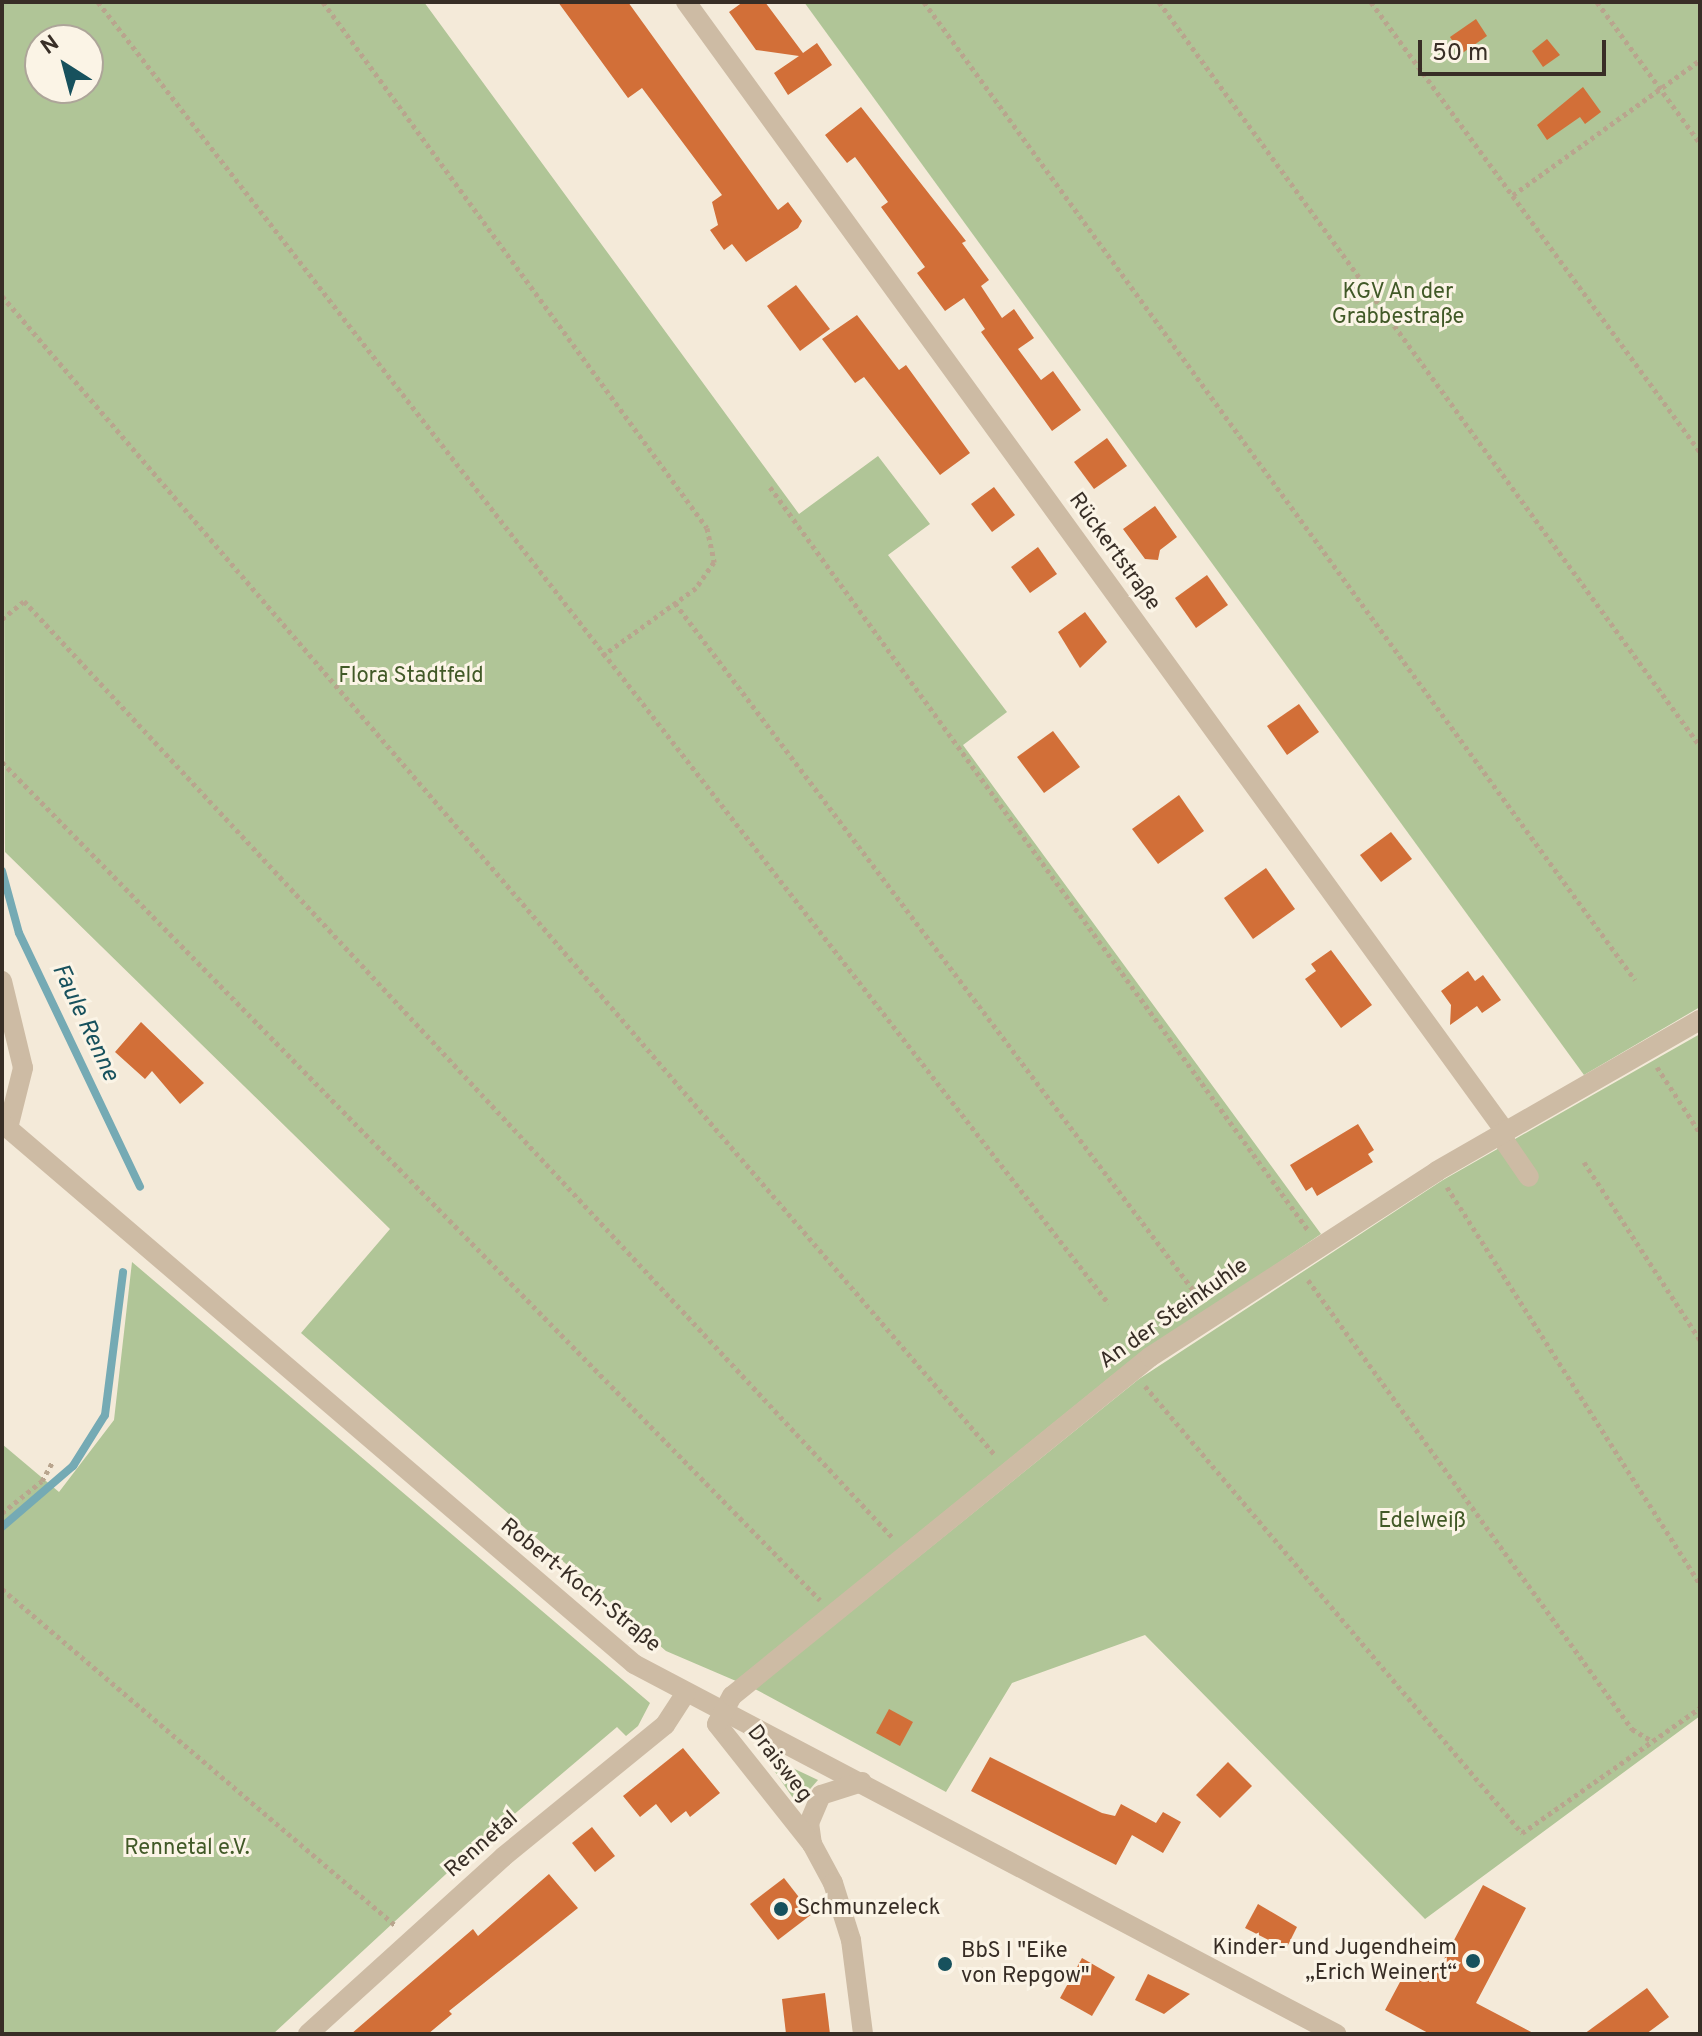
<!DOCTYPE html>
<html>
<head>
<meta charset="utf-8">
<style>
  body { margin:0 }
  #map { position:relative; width:1702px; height:2036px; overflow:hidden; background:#f4ead9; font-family:Overpass,sans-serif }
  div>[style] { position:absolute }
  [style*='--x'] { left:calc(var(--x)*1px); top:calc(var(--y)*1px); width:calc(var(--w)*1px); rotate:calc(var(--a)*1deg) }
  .green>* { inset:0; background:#b0c597 }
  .stream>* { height:8px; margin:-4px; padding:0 4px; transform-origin:4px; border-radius:4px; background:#75aab4 }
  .building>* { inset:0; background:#d26f38 }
  .path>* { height:5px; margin-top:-2.5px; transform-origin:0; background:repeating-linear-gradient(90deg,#b9a58e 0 4px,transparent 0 8px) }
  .minor>* { height:20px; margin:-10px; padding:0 10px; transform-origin:10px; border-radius:10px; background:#cdbba4 }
  .dots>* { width:22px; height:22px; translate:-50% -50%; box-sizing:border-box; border:4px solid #fbf4e6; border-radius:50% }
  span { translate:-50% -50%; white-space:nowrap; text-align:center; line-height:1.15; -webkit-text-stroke:6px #fbf4e6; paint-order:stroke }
  .park-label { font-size:22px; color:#415927 }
  .street-label { font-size:22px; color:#382e26 }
  .poi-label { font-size:22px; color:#382e26 }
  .left { translate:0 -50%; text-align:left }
  .right { translate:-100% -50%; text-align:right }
  .water-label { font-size:24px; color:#17515d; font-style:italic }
  .frame { position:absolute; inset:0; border:4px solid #382e26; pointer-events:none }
  .north { position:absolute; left:24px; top:24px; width:80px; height:80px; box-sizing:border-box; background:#fbf4e6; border:2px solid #ada599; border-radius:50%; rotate:324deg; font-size:22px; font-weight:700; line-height:32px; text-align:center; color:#382e26 }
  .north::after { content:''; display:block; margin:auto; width:28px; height:36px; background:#17515d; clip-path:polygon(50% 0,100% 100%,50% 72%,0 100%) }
  .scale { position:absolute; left:1418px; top:40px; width:188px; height:36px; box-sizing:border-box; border:4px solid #382e26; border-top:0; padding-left:10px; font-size:24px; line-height:28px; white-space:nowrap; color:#382e26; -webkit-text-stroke:6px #fbf4e6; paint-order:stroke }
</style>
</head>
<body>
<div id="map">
  <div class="green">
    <div style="clip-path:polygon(evenodd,2px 2px,424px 2px,799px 514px,878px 456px,930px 524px,888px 555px,1007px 712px,963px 745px,1321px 1234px,1114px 1374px,736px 1681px,666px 1651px,301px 1333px,390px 1229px,5px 852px,2px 2px,40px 40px,88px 40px,88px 88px,40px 88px,40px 40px)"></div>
    <div style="clip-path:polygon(804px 2px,1700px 2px,1700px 1007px,1584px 1075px)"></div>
    <div style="clip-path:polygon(1700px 1034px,1700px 1716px,1425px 1919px,1145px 1635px,1012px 1683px,946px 1792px,755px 1689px,1139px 1379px,1443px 1180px)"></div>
    <div style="clip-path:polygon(132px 1262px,650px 1703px,638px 1726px,626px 1736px,617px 1727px,472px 1850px,273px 2034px,2px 2034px,2px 1444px,59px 1492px,114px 1420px)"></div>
    <div style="clip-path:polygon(763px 1754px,818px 1780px,797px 1804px)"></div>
  </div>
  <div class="stream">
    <div style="--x:2;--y:871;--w:64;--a:74.7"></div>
    <div style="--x:19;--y:933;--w:281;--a:64.5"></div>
    <div style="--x:2;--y:1527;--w:94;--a:-40.7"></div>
    <div style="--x:73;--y:1466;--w:60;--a:-57.9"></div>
    <div style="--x:105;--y:1415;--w:144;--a:-82.8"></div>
  </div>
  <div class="building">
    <div style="clip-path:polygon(558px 2px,628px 2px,778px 210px,788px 202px,802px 221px,798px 228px,746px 262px,732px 244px,724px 250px,710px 230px,718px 225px,712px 202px,722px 195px,642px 88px,628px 98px)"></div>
    <div style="clip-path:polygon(743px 2px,765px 2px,803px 53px,817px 43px,832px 65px,788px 95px,774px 73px,799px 56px,756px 50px,729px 12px)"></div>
    <div style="clip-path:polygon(1476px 19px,1487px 36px,1461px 54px,1450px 37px)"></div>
    <div style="clip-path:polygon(1547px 39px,1560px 55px,1543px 67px,1532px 51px)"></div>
    <div style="clip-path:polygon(1583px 87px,1601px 112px,1585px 124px,1580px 117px,1547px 140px,1537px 125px)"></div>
    <div style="clip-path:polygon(861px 107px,966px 241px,962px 243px,989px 280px,981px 286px,1002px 318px,1014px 309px,1034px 338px,1018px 349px,1041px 380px,1053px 371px,1081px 410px,1052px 431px,981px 332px,985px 329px,964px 298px,945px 311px,917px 273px,925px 267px,881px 207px,888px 202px,855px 157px,847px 163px,825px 135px)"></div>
    <div style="clip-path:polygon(796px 285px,830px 329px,800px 351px,767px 306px)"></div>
    <div style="clip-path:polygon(857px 315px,899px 370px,906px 365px,970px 453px,940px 475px,864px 377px,855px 383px,822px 339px)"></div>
    <div style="clip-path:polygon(1107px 438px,1127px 466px,1094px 489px,1074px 462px)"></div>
    <div style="clip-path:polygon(994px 487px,1015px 515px,992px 532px,971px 504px)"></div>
    <div style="clip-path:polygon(1155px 506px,1177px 537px,1160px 550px,1158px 560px,1145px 559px,1123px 529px)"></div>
    <div style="clip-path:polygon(1038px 547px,1057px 574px,1030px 593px,1011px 567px)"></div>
    <div style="clip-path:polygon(1207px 575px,1228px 605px,1196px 628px,1175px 598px)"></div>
    <div style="clip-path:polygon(1085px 612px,1107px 642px,1080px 668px,1058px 632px)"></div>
    <div style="clip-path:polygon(1299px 704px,1319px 732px,1287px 755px,1267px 726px)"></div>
    <div style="clip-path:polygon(1053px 731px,1080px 767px,1044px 793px,1017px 757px)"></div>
    <div style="clip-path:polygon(1179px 795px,1204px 831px,1158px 864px,1132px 829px)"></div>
    <div style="clip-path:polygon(1391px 832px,1412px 859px,1381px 882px,1360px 855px)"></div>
    <div style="clip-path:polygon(1266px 868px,1295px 909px,1253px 939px,1224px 898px)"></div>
    <div style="clip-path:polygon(1331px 950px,1372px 1005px,1341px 1028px,1305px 979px,1316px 971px,1311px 964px)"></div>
    <div style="clip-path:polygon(1468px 971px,1475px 981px,1483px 975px,1501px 1000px,1482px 1013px,1477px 1006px,1450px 1025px,1451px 1005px,1441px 991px)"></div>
    <div style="clip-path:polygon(141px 1022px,204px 1083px,180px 1104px,152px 1071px,145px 1079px,115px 1052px)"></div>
    <div style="clip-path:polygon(1358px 1124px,1374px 1150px,1368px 1154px,1373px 1162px,1317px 1196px,1312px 1187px,1306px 1191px,1290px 1165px)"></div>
    <div style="clip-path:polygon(889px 1709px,913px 1722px,900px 1746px,876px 1733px)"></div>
    <div style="clip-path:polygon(683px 1748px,720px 1793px,690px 1817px,686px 1811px,671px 1823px,656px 1804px,640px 1817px,623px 1796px)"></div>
    <div style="clip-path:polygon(990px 1757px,1102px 1813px,1115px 1816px,1121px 1804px,1156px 1823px,1163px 1812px,1181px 1822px,1163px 1853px,1132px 1835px,1116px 1865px,971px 1791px)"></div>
    <div style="clip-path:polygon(1228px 1762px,1252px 1786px,1220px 1818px,1196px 1795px)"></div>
    <div style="clip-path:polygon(592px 1827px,615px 1856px,595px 1872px,572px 1843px)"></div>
    <div style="clip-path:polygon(549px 1874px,578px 1908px,449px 2011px,452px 2014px,428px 2034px,351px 2034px,473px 1929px,478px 1936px)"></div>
    <div style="clip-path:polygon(784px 1878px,812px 1914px,778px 1940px,750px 1904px)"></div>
    <div style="clip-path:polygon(1483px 1885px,1526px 1908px,1476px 2003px,1535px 2034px,1430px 2034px,1385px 2010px,1408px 1967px,1433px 1980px)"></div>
    <div style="clip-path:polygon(1258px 1904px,1297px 1927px,1286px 1949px,1245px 1928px)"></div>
    <div style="clip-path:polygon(1082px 1958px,1115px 1977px,1092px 2016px,1060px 1998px)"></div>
    <div style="clip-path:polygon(1148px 1974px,1190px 1994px,1164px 2014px,1135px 2000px)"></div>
    <div style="clip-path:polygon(1647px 1988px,1669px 2017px,1646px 2034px,1584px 2034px)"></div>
    <div style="clip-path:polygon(825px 1993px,830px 2034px,786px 2034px,782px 1999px)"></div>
  </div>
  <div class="path">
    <div style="--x:98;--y:2;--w:1648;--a:52.17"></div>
    <div style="--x:323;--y:2;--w:651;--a:53.87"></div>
    <div style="--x:707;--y:528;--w:35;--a:78"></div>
    <div style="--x:714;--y:562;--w:32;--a:125"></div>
    <div style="--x:696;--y:588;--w:116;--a:144.1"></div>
    <div style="--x:924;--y:2;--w:1209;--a:53.98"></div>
    <div style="--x:1159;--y:2;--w:920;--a:53.98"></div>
    <div style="--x:1371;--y:2;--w:557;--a:53.83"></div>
    <div style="--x:1597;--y:2;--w:175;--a:53.9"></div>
    <div style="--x:1513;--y:195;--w:231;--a:-35.8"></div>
    <div style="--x:2;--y:296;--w:1526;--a:49.41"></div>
    <div style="--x:770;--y:487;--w:917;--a:54.09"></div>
    <div style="--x:675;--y:603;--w:872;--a:52.97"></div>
    <div style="--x:2;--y:619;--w:28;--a:-39"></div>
    <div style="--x:24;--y:601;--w:1278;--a:47.16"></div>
    <div style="--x:2;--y:762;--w:1171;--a:45.69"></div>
    <div style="--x:1657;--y:1067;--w:79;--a:56.9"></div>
    <div style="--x:1584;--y:1162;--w:212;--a:56.9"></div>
    <div style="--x:1447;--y:1187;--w:471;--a:57.5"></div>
    <div style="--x:1308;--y:1280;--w:554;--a:54.19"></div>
    <div style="--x:1632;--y:1729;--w:21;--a:31"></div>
    <div style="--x:1145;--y:1386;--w:585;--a:49.86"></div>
    <div style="--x:1522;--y:1833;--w:218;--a:-35.1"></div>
    <div style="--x:2;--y:1513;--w:51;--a:-38.7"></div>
    <div style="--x:42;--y:1481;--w:23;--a:-61"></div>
    <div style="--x:2;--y:1589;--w:518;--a:40.54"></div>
  </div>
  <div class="minor">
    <div style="--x:686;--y:2;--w:1393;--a:54.05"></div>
    <div style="--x:2;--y:981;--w:89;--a:76.4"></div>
    <div style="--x:23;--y:1068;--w:62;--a:104"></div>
    <div style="--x:2;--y:1123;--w:832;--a:40.56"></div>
    <div style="--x:634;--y:1664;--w:794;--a:27.79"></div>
    <div style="--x:1504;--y:1130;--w:12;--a:85"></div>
    <div style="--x:1505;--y:1142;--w:42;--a:55.6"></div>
    <div style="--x:862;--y:1782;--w:43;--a:162.4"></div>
    <div style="--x:821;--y:1795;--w:30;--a:113"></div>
    <div style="--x:809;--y:1823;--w:21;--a:82"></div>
    <div style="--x:812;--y:1844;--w:44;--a:61.7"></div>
    <div style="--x:833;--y:1883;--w:60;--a:72.5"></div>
    <div style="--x:851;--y:1940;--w:95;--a:82.7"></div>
    <div style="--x:812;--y:1844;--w:153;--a:-128.4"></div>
    <div style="--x:717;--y:1724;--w:32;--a:-62"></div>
    <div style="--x:732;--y:1696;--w:538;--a:-39.04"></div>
    <div style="--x:1150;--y:1357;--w:342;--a:-32.9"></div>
    <div style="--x:1437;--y:1171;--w:303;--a:-29.9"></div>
    <div style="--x:308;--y:2034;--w:263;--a:-42.2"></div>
    <div style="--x:503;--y:1857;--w:209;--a:-39.2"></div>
    <div style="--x:665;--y:1725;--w:38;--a:-57"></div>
  </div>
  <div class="dots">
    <div style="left:781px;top:1909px;background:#17515d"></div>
    <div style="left:1473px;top:1961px;background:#17515d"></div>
    <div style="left:945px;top:1964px;background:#17515d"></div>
  </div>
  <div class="park-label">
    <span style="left:1398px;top:305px">KGV An der<br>Grabbestraße</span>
    <span style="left:411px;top:677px">Flora Stadtfeld</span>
    <span style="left:1422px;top:1522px">Edelweiß</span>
    <span style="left:187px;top:1849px">Rennetal e.V.</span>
  </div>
  <div class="street-label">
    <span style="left:1114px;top:552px;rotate:54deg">Rückertstraße</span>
    <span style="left:1174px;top:1314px;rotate:-35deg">An der Steinkuhle</span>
    <span style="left:580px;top:1586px;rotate:39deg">Robert-Koch-Straße</span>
    <span style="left:779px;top:1764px;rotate:52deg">Draisweg</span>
    <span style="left:482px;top:1845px;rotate:-41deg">Rennetal</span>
  </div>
  <div class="poi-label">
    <span class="left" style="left:797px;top:1909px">Schmunzeleck</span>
    <span class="right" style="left:1457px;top:1961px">Kinder- und Jugendheim<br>„Erich Weinert“</span>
    <span class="left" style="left:961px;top:1964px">BbS I "Eike<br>von Repgow"</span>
  </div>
  <div class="water-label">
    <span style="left:84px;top:1023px;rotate:65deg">Faule Renne</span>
  </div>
  <div class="frame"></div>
  <div class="north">N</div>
  <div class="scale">50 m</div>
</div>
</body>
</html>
